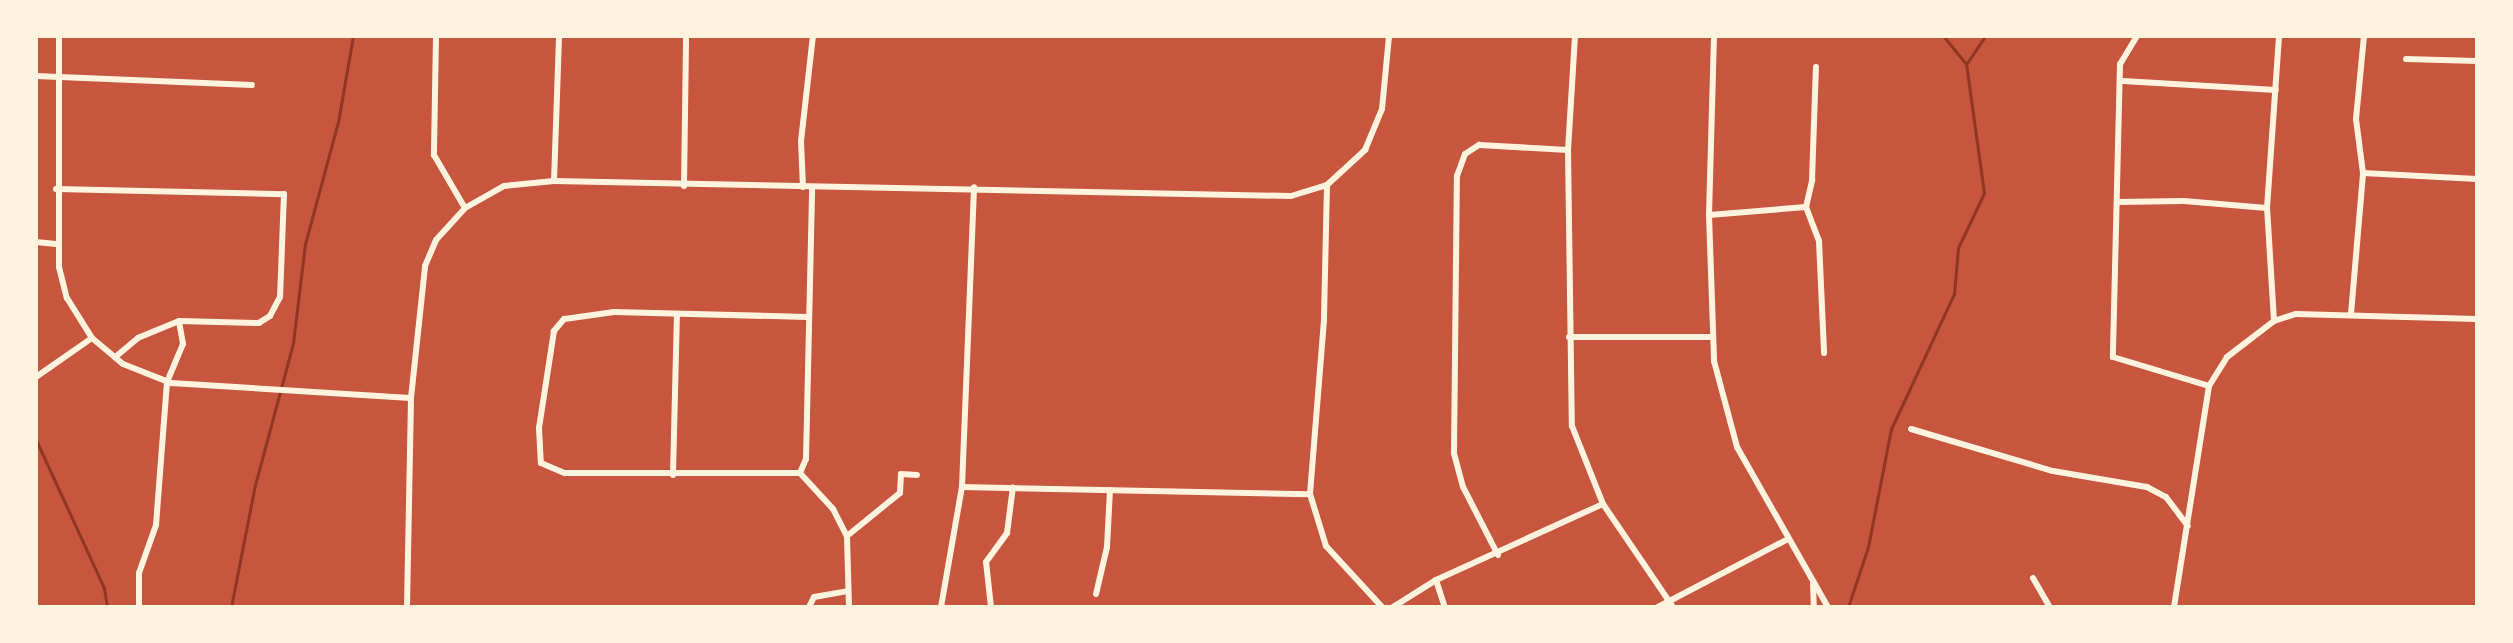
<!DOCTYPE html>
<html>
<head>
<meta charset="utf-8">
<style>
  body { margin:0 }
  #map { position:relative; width:2513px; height:643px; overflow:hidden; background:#c8553d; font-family:Raleway,sans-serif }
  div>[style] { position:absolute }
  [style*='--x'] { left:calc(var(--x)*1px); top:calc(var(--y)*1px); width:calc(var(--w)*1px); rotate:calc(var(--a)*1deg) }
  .stream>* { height:3px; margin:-1.5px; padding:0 1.5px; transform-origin:1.5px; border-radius:1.5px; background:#8f3625 }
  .minor>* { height:6px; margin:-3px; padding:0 3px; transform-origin:3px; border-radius:3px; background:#fff3e0 }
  span { translate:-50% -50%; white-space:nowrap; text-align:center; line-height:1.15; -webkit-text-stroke:6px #fff3e0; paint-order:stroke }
  .frame { position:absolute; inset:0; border:38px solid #fff3e0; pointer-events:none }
</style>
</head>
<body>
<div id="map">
  <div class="stream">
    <div style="--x:1967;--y:63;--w:32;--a:-56"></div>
    <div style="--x:36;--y:440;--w:163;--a:65.3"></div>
    <div style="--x:104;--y:588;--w:19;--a:81"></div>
    <div style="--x:231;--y:607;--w:124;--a:-78.9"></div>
    <div style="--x:255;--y:485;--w:147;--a:-75"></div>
    <div style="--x:293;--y:343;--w:100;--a:-83.1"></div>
    <div style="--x:305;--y:244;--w:126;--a:-74.9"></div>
    <div style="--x:338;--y:122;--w:87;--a:-80.1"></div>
    <div style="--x:1848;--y:607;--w:63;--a:-71.6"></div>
    <div style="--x:1868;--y:547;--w:120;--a:-79"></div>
    <div style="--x:1891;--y:429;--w:149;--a:-65"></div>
    <div style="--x:1954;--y:294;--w:46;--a:-85"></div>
    <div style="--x:1958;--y:248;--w:61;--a:-64.7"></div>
    <div style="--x:1984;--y:193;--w:130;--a:-97.9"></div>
    <div style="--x:1966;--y:64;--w:36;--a:-129"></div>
  </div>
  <div class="minor">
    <div style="--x:59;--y:36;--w:231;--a:90"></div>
    <div style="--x:59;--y:267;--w:32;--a:76"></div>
    <div style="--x:67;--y:298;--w:47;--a:58"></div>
    <div style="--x:92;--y:338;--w:40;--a:40"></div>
    <div style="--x:123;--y:364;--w:52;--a:21.6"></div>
    <div style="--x:171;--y:383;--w:240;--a:3.6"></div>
    <div style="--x:436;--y:36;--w:119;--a:91"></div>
    <div style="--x:434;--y:155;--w:61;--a:59.7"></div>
    <div style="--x:1575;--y:36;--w:114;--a:93.5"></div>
    <div style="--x:1568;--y:150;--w:276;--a:89.2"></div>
    <div style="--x:1572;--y:426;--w:84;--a:68.3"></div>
    <div style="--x:1603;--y:504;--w:125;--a:55.8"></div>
    <div style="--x:1714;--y:36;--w:179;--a:91.6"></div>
    <div style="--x:1709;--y:215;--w:146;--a:88"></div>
    <div style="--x:1714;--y:361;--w:89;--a:75"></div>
    <div style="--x:1737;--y:447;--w:184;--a:60.4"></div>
    <div style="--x:2137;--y:36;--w:33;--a:121"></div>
    <div style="--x:2120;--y:64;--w:293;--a:91.4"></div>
    <div style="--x:2113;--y:357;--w:100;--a:16.8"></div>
    <div style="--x:2406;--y:59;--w:71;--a:1.6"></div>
    <div style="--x:36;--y:76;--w:216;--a:2.4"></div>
    <div style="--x:2123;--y:81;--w:153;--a:3.4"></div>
    <div style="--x:2363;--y:173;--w:114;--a:3"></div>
    <div style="--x:554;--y:181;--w:145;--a:-88"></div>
    <div style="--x:1327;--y:185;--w:135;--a:91.3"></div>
    <div style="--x:1324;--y:320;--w:175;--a:94.6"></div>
    <div style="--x:1310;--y:494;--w:54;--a:72.9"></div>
    <div style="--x:1326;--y:546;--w:83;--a:47.4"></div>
    <div style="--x:684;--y:186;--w:150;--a:-89.2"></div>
    <div style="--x:803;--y:187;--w:46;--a:-92.5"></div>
    <div style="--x:801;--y:141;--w:106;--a:-83.5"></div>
    <div style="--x:56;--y:189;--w:228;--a:1.3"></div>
    <div style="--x:284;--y:194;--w:103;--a:92.2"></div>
    <div style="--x:280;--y:297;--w:21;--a:118"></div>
    <div style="--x:270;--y:316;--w:13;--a:148"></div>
    <div style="--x:259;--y:323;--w:80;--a:-178.6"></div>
    <div style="--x:179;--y:321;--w:44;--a:157.5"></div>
    <div style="--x:138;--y:338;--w:30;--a:140"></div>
    <div style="--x:2118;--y:202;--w:66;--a:-0.9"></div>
    <div style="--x:2184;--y:201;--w:83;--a:4.8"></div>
    <div style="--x:1806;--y:207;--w:36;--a:69"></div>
    <div style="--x:1819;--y:241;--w:112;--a:87.4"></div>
    <div style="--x:1709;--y:215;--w:97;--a:-4.7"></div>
    <div style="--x:1806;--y:207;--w:28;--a:-77"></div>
    <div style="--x:1812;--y:180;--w:113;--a:-88"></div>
    <div style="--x:36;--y:242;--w:20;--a:6"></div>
    <div style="--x:2351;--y:314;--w:142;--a:-85.1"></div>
    <div style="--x:2363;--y:173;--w:54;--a:-97.4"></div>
    <div style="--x:2356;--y:119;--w:83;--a:-84.5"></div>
    <div style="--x:807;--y:317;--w:193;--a:-178.5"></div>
    <div style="--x:614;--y:312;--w:50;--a:172"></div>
    <div style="--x:564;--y:319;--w:16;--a:130"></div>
    <div style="--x:554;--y:331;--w:98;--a:98.8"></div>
    <div style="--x:539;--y:428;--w:35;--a:87"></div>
    <div style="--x:541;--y:463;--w:26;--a:23"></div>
    <div style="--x:565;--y:473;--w:235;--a:0"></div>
    <div style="--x:800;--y:473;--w:15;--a:-67"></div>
    <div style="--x:806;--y:459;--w:272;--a:-88.7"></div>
    <div style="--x:2274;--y:321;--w:113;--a:-93.5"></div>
    <div style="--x:2267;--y:208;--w:172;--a:-86"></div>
    <div style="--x:1569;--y:337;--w:142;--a:0"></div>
    <div style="--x:36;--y:377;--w:68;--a:-34.9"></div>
    <div style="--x:1911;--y:429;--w:148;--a:16.5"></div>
    <div style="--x:2053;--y:471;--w:95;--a:9.7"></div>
    <div style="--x:2147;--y:487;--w:21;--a:28"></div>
    <div style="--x:2166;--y:497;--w:36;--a:53"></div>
    <div style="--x:800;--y:473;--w:49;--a:47.5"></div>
    <div style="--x:833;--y:509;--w:30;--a:63"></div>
    <div style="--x:847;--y:536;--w:71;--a:88.4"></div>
    <div style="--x:673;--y:475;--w:159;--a:-88.6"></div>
    <div style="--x:962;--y:487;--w:348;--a:1.2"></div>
    <div style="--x:847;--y:536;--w:68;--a:-39.1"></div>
    <div style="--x:900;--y:493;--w:19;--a:-87"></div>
    <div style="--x:901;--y:474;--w:16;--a:4"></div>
    <div style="--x:1498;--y:555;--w:76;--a:-117.2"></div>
    <div style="--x:1463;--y:487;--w:35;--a:-105"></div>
    <div style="--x:1454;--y:453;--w:277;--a:-89.4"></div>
    <div style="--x:1457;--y:176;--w:23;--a:-70"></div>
    <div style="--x:1465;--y:154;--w:17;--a:-33"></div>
    <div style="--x:1479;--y:145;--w:89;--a:3.2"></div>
    <div style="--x:2033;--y:578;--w:34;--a:60"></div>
    <div style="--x:1436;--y:580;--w:28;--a:72"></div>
    <div style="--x:1813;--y:583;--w:24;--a:88"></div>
    <div style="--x:1096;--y:594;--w:48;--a:-76.8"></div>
    <div style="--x:1107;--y:547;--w:57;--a:-87"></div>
    <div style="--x:139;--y:607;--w:34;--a:-90"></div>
    <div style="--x:139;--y:573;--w:51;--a:-70.5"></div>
    <div style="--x:156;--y:525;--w:143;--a:-85.6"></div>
    <div style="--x:167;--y:382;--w:41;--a:-67.2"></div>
    <div style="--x:183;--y:344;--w:23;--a:-100"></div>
    <div style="--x:407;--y:607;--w:209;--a:-88.9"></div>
    <div style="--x:411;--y:398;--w:133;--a:-83.9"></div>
    <div style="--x:425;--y:266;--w:28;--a:-67"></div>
    <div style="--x:436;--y:240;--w:43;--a:-47.8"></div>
    <div style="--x:465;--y:208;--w:45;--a:-29.4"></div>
    <div style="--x:504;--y:186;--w:50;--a:-5.7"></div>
    <div style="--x:554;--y:181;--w:737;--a:1.17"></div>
    <div style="--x:1291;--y:196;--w:38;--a:-17"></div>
    <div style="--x:1327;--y:185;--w:52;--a:-42.6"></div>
    <div style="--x:1365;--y:150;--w:44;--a:-67.5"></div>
    <div style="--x:1382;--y:109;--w:73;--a:-84.5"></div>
    <div style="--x:809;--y:607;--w:11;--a:-63"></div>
    <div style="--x:814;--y:597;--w:34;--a:-10"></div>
    <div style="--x:941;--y:607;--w:122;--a:-80.1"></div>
    <div style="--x:962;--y:487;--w:300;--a:-87.7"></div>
    <div style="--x:991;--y:607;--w:45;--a:-96.3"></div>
    <div style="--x:986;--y:562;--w:36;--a:-54"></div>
    <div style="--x:1007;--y:533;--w:46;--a:-82.6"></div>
    <div style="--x:1393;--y:607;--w:51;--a:-32.1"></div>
    <div style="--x:1436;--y:580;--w:183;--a:-24.5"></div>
    <div style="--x:1658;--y:607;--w:147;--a:-27.6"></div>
    <div style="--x:2174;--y:607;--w:224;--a:-81"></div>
    <div style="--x:2209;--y:386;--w:34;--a:-58"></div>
    <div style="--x:2227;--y:357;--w:59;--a:-37.5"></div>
    <div style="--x:2274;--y:321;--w:23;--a:-18"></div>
    <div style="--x:2296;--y:314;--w:181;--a:1.6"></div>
  </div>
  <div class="frame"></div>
</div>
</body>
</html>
